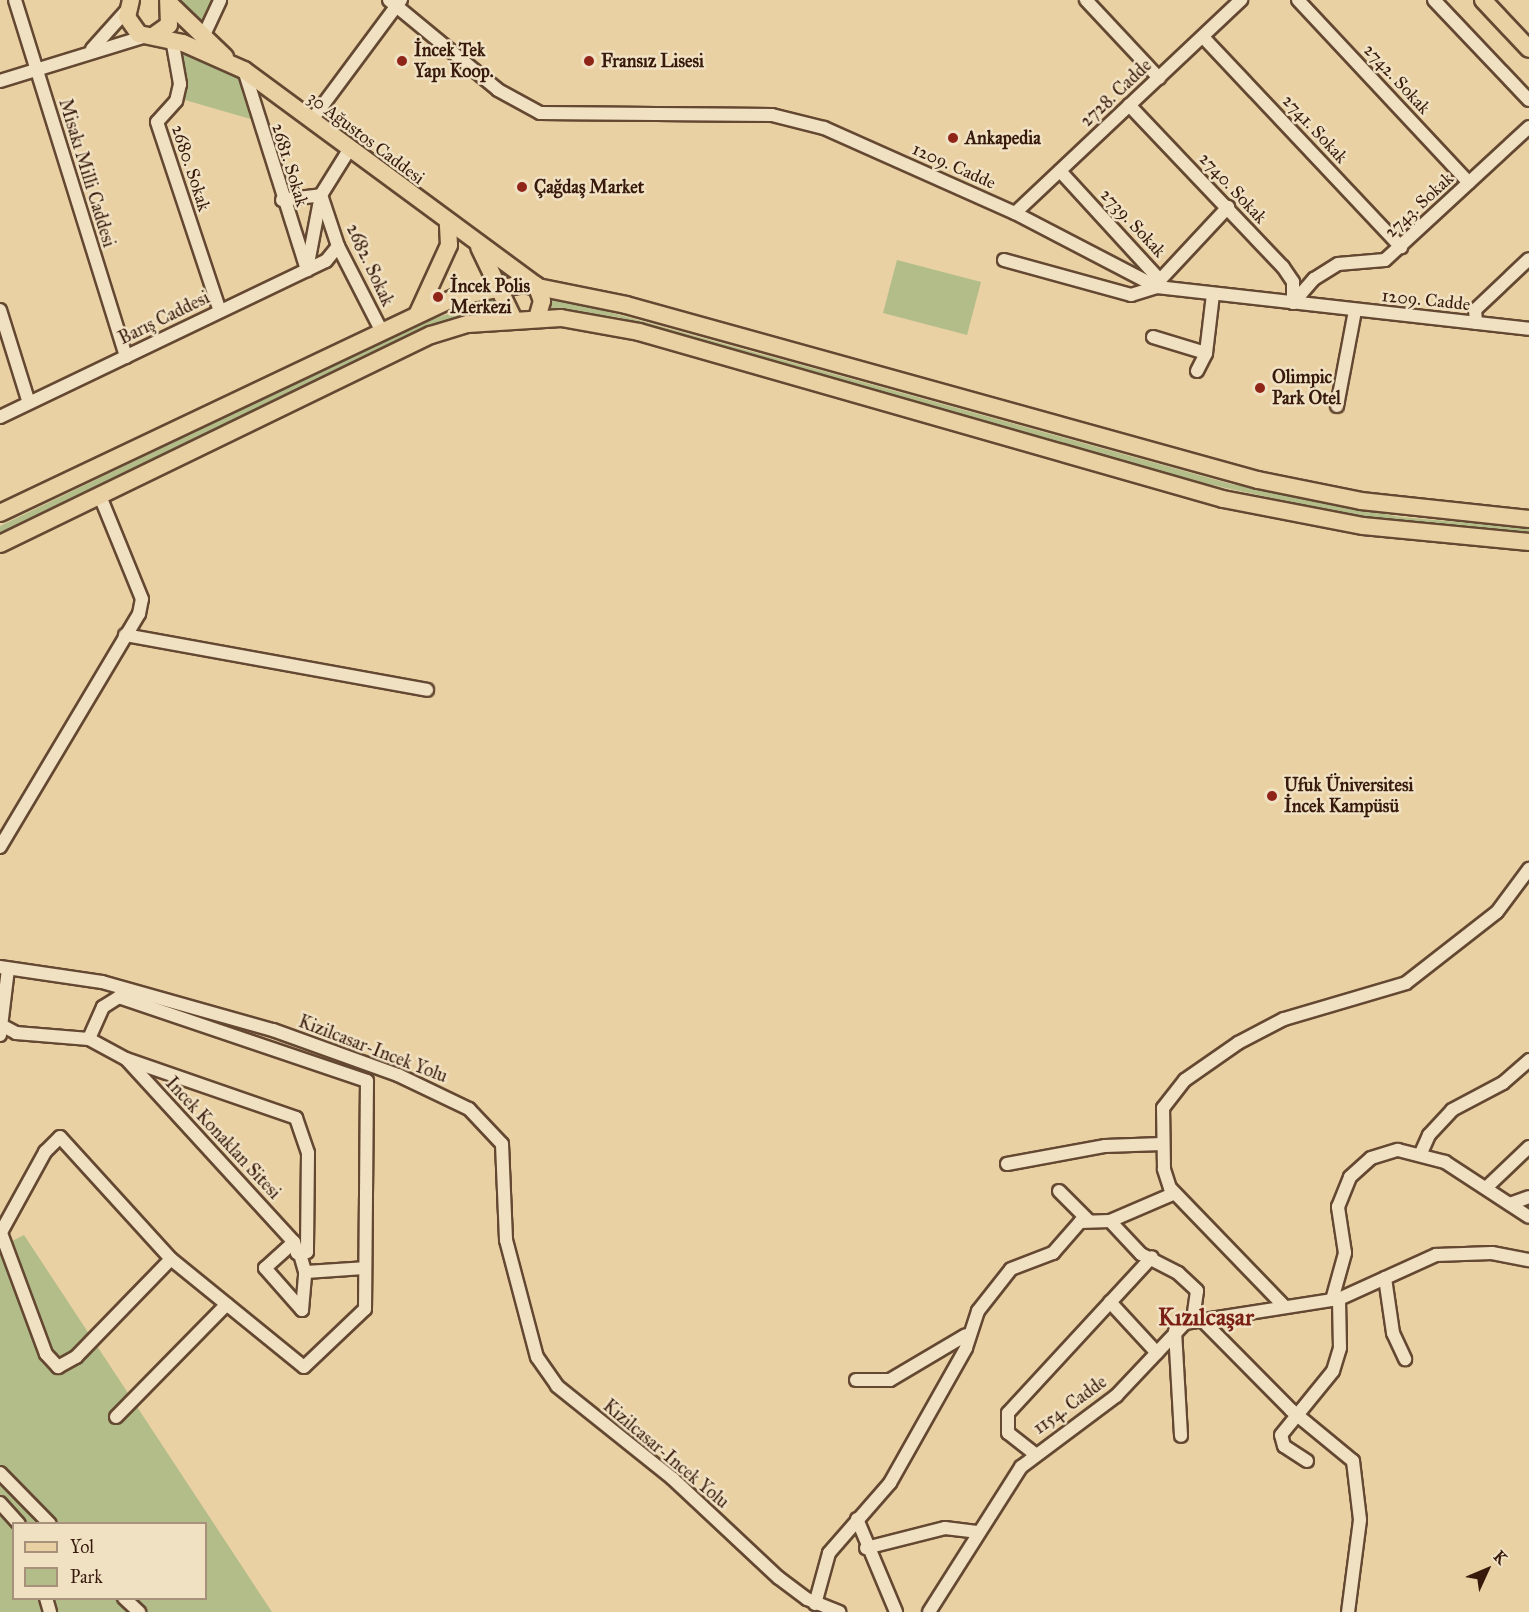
<!DOCTYPE html>
<html>
<head>
<meta charset="utf-8">
<style>
  body { margin:0 }
  #map { position:relative; width:1529px; height:1612px; overflow:hidden; background:#e9d1a3; font-family:"IM FELL Great Primer",serif }
  div>[style] { position:absolute }
  [style*='--x'] { left:calc(var(--x)*1px); top:calc(var(--y)*1px); width:calc(var(--w)*1px); rotate:calc(var(--a)*1deg) }
  .green>* { inset:0; background:#b2bd89 }
  .roads { filter:drop-shadow(2px 0 #644832) drop-shadow(-2px 0 #644832) drop-shadow(0 2px #644832) drop-shadow(0 -2px #644832) }
  .minor>* { height:12px; margin:-6px; padding:0 6px; transform-origin:6px; border-radius:6px; background:#f1e1c3 }
  .major>* { height:16px; margin:-8px; padding:0 8px; transform-origin:8px; border-radius:8px; background:#e9d1a3 }
  .dots>* { width:16px; height:16px; translate:-50% -50%; box-sizing:border-box; border:3px solid #f1e1c3; border-radius:50% }
  span { translate:-50% -50%; white-space:nowrap; text-align:center; line-height:1.15; -webkit-text-stroke:5px #f1e1c3; paint-order:stroke }
  .poi-label { font-size:18px; color:#371a0c; font-weight:700 }
  .left { translate:0 -50%; text-align:left }
  .street-label { font-size:18px; color:#371a0c }
  .district-label { font-size:24px; color:#7a1f14; font-weight:700 }
  .legend { position:absolute; left:12px; top:1522px; width:195px; height:78px; box-sizing:border-box; background:#f1e1c3; border:2px solid #a7917a; margin:0; padding:8px 10px; list-style:none; font-size:18px; color:#371a0c }
  .legend li { display:flex; align-items:center; gap:12px; height:30px }
  .legend b { width:30px; border:2px solid #a7917a }
  .north { position:absolute; left:1457px; top:1540px; width:60px; height:60px; -webkit-text-stroke:4px #f1e1c3; paint-order:stroke; rotate:46deg; font-size:16px; font-weight:700; line-height:24px; text-align:center; color:#371a0c }
  .north::after { content:''; display:block; margin:auto; width:21px; height:27px; background:#371a0c; clip-path:polygon(50% 0,100% 100%,50% 72%,0 100%) }
</style>
</head>
<body>
<div id="map">
  <div class="green">
    <div style="clip-path:polygon(172px 0,213px 0,203px 26px)"></div>
    <div style="clip-path:polygon(177px 43px,243px 77px,254px 120px,185px 100px)"></div>
    <div style="clip-path:polygon(897px 260px,981px 282px,967px 335px,883px 313px)"></div>
    <div style="clip-path:polygon(551px 296px,1231px 484px,1400px 517px,1529px 528px,1529px 535px,1359px 517px,1171px 476px,618px 317px,551px 309px)"></div>
    <div style="clip-path:polygon(492px 298px,497px 313px,432px 327px,0 534px,0 526px,313px 375px,434px 319px)"></div>
    <div style="clip-path:polygon(evenodd,24px 1235px,272px 1612px,0 1612px,0 1247px,24px 1235px,14px 1524px,206px 1524px,206px 1598px,14px 1598px,14px 1524px)"></div>
  </div>
  <div class="roads">
    <div class="minor">
      <div style="--x:15;--y:0;--w:374;--a:72.7"></div>
      <div style="--x:389;--y:0;--w:141;--a:39.5"></div>
      <div style="--x:498;--y:90;--w:48;--a:28.7"></div>
      <div style="--x:540;--y:113;--w:232;--a:0.5"></div>
      <div style="--x:772;--y:115;--w:54;--a:14"></div>
      <div style="--x:824;--y:128;--w:209;--a:24"></div>
      <div style="--x:1015;--y:213;--w:160;--a:27.5"></div>
      <div style="--x:1157;--y:287;--w:374;--a:6.4"></div>
      <div style="--x:1086;--y:0;--w:107;--a:46.9"></div>
      <div style="--x:1298;--y:0;--w:250;--a:46.9"></div>
      <div style="--x:1434;--y:0;--w:138;--a:46.5"></div>
      <div style="--x:204;--y:35;--w:38;--a:-65"></div>
      <div style="--x:1203;--y:37;--w:289;--a:46.7"></div>
      <div style="--x:172;--y:39;--w:46;--a:79.9"></div>
      <div style="--x:180;--y:84;--w:17;--a:103"></div>
      <div style="--x:176;--y:101;--w:28;--a:132"></div>
      <div style="--x:157;--y:122;--w:199;--a:71.6"></div>
      <div style="--x:92;--y:49;--w:52;--a:-48.1"></div>
      <div style="--x:244;--y:70;--w:210;--a:72.5"></div>
      <div style="--x:0;--y:81;--w:153;--a:-17.1"></div>
      <div style="--x:1129;--y:105;--w:224;--a:46.5"></div>
      <div style="--x:1283;--y:267;--w:18;--a:56"></div>
      <div style="--x:1293;--y:282;--w:21;--a:90"></div>
      <div style="--x:311;--y:121;--w:151;--a:-53.4"></div>
      <div style="--x:349;--y:150;--w:53;--a:121.9"></div>
      <div style="--x:321;--y:195;--w:54;--a:71.6"></div>
      <div style="--x:338;--y:246;--w:97;--a:62.9"></div>
      <div style="--x:1060;--y:171;--w:148;--a:47.5"></div>
      <div style="--x:1160;--y:280;--w:100;--a:-47"></div>
      <div style="--x:282;--y:200;--w:39;--a:-7"></div>
      <div style="--x:321;--y:195;--w:75;--a:100.7"></div>
      <div style="--x:1015;--y:213;--w:311;--a:-43.3"></div>
      <div style="--x:1004;--y:260;--w:132;--a:15.4"></div>
      <div style="--x:1131;--y:295;--w:27;--a:-17"></div>
      <div style="--x:1293;--y:303;--w:32;--a:-49"></div>
      <div style="--x:1314;--y:279;--w:28;--a:-32"></div>
      <div style="--x:1338;--y:264;--w:47;--a:-4.9"></div>
      <div style="--x:1385;--y:260;--w:196;--a:-42.7"></div>
      <div style="--x:0;--y:310;--w:97;--a:72.7"></div>
      <div style="--x:1476;--y:323;--w:13;--a:-94"></div>
      <div style="--x:1475;--y:310;--w:74;--a:-43.4"></div>
      <div style="--x:1153;--y:337;--w:55;--a:16.8"></div>
      <div style="--x:1197;--y:371;--w:20;--a:-63"></div>
      <div style="--x:1206;--y:353;--w:59;--a:-83.2"></div>
      <div style="--x:1337;--y:406;--w:97;--a:-79.3"></div>
      <div style="--x:0;--y:417;--w:361;--a:-25.6"></div>
      <div style="--x:326;--y:261;--w:19;--a:-51"></div>
      <div style="--x:125;--y:635;--w:307;--a:10.3"></div>
      <div style="--x:0;--y:847;--w:271;--a:-59.2"></div>
      <div style="--x:139;--y:614;--w:15;--a:-79"></div>
      <div style="--x:142;--y:599;--w:111;--a:-112.2"></div>
      <div style="--x:0;--y:967;--w:103;--a:8.4"></div>
      <div style="--x:102;--y:982;--w:178;--a:15.7"></div>
      <div style="--x:273;--y:1030;--w:133;--a:19.8"></div>
      <div style="--x:398;--y:1075;--w:79;--a:25.6"></div>
      <div style="--x:469;--y:1109;--w:48;--a:46.7"></div>
      <div style="--x:502;--y:1144;--w:96;--a:87.6"></div>
      <div style="--x:506;--y:1240;--w:121;--a:75.2"></div>
      <div style="--x:537;--y:1357;--w:35;--a:55"></div>
      <div style="--x:557;--y:1386;--w:147;--a:38.7"></div>
      <div style="--x:672;--y:1478;--w:146;--a:43.1"></div>
      <div style="--x:779;--y:1578;--w:35;--a:37"></div>
      <div style="--x:807;--y:1599;--w:35;--a:22"></div>
      <div style="--x:3;--y:1026;--w:15;--a:28"></div>
      <div style="--x:16;--y:1033;--w:73;--a:4.7"></div>
      <div style="--x:89;--y:1039;--w:42;--a:28.4"></div>
      <div style="--x:126;--y:1059;--w:180;--a:19.1"></div>
      <div style="--x:296;--y:1118;--w:37;--a:71"></div>
      <div style="--x:308;--y:1153;--w:99;--a:90.6"></div>
      <div style="--x:307;--y:1252;--w:10;--a:174"></div>
      <div style="--x:297;--y:1253;--w:11;--a:-105"></div>
      <div style="--x:0;--y:1035;--w:66;--a:-83.1"></div>
      <div style="--x:127;--y:1060;--w:247;--a:47.5"></div>
      <div style="--x:1421;--y:1153;--w:20;--a:-66"></div>
      <div style="--x:1429;--y:1135;--w:34;--a:-47"></div>
      <div style="--x:1452;--y:1110;--w:58;--a:-27.9"></div>
      <div style="--x:1503;--y:1083;--w:35;--a:-41"></div>
      <div style="--x:1007;--y:1164;--w:100;--a:-10.4"></div>
      <div style="--x:1105;--y:1146;--w:57;--a:-2"></div>
      <div style="--x:1487;--y:1187;--w:58;--a:-43.6"></div>
      <div style="--x:1059;--y:1191;--w:41;--a:45"></div>
      <div style="--x:1510;--y:1204;--w:20;--a:-20"></div>
      <div style="--x:1110;--y:1221;--w:69;--a:-23.2"></div>
      <div style="--x:1;--y:1233;--w:129;--a:69.6"></div>
      <div style="--x:46;--y:1354;--w:18;--a:47"></div>
      <div style="--x:58;--y:1367;--w:21;--a:-29"></div>
      <div style="--x:76;--y:1357;--w:136;--a:-45.9"></div>
      <div style="--x:0;--y:1234;--w:94;--a:-61.2"></div>
      <div style="--x:45;--y:1152;--w:21;--a:-45"></div>
      <div style="--x:60;--y:1137;--w:165;--a:47.7"></div>
      <div style="--x:171;--y:1259;--w:171;--a:39.1"></div>
      <div style="--x:304;--y:1367;--w:84;--a:-43.6"></div>
      <div style="--x:365;--y:1309;--w:228;--a:-89.5"></div>
      <div style="--x:367;--y:1081;--w:262;--a:-161.3"></div>
      <div style="--x:119;--y:997;--w:19;--a:148"></div>
      <div style="--x:103;--y:1007;--w:35;--a:114"></div>
      <div style="--x:294;--y:1242;--w:39;--a:138"></div>
      <div style="--x:265;--y:1268;--w:56;--a:48.6"></div>
      <div style="--x:302;--y:1310;--w:38;--a:-85"></div>
      <div style="--x:300;--y:1254;--w:19;--a:74"></div>
      <div style="--x:305;--y:1272;--w:60;--a:-3.8"></div>
      <div style="--x:1385;--y:1278;--w:56;--a:81.7"></div>
      <div style="--x:1393;--y:1333;--w:29;--a:65"></div>
      <div style="--x:1332;--y:1300;--w:49;--a:-74.5"></div>
      <div style="--x:1345;--y:1253;--w:47;--a:-98.7"></div>
      <div style="--x:1338;--y:1207;--w:32;--a:-68"></div>
      <div style="--x:1350;--y:1177;--w:28;--a:-42"></div>
      <div style="--x:1371;--y:1158;--w:28;--a:-17"></div>
      <div style="--x:1398;--y:1150;--w:49;--a:14.3"></div>
      <div style="--x:1445;--y:1162;--w:100;--a:33.2"></div>
      <div style="--x:1110;--y:1302;--w:69;--a:47.3"></div>
      <div style="--x:1284;--y:1306;--w:164;--a:-134"></div>
      <div style="--x:1170;--y:1188;--w:20;--a:-108"></div>
      <div style="--x:1164;--y:1169;--w:61;--a:-90.9"></div>
      <div style="--x:1163;--y:1108;--w:36;--a:-52"></div>
      <div style="--x:1185;--y:1080;--w:65;--a:-34.9"></div>
      <div style="--x:1238;--y:1043;--w:52;--a:-27.6"></div>
      <div style="--x:1284;--y:1019;--w:127;--a:-16.4"></div>
      <div style="--x:1406;--y:983;--w:115;--a:-38"></div>
      <div style="--x:1497;--y:912;--w:54;--a:-53.3"></div>
      <div style="--x:1202;--y:1320;--w:127;--a:45.3"></div>
      <div style="--x:1291;--y:1410;--w:80;--a:39.4"></div>
      <div style="--x:1353;--y:1461;--w:59;--a:83.2"></div>
      <div style="--x:1360;--y:1520;--w:93;--a:97.4"></div>
      <div style="--x:1175;--y:1331;--w:105;--a:86.7"></div>
      <div style="--x:856;--y:1380;--w:34;--a:0"></div>
      <div style="--x:890;--y:1380;--w:88;--a:-30.6"></div>
      <div style="--x:116;--y:1417;--w:158;--a:-45.5"></div>
      <div style="--x:1035;--y:1454;--w:34;--a:-142"></div>
      <div style="--x:1008;--y:1433;--w:20;--a:-90"></div>
      <div style="--x:1008;--y:1413;--w:212;--a:-47.3"></div>
      <div style="--x:1307;--y:1461;--w:27;--a:-147"></div>
      <div style="--x:1284;--y:1446;--w:11;--a:-105"></div>
      <div style="--x:1281;--y:1435;--w:82;--a:-50.9"></div>
      <div style="--x:1333;--y:1371;--w:24;--a:-73"></div>
      <div style="--x:1340;--y:1348;--w:49;--a:-91.2"></div>
      <div style="--x:0;--y:1473;--w:71;--a:45.6"></div>
      <div style="--x:0;--y:1503;--w:28;--a:48"></div>
      <div style="--x:857;--y:1519;--w:101;--a:67.2"></div>
      <div style="--x:866;--y:1548;--w:81;--a:-14.2"></div>
      <div style="--x:945;--y:1528;--w:34;--a:7"></div>
      <div style="--x:46;--y:1598;--w:15;--a:74"></div>
      <div style="--x:124;--y:1598;--w:21;--a:43"></div>
      <div style="--x:815;--y:1604;--w:53;--a:-74.6"></div>
      <div style="--x:829;--y:1553;--w:93;--a:-48.9"></div>
      <div style="--x:890;--y:1483;--w:155;--a:-60.6"></div>
      <div style="--x:966;--y:1348;--w:39;--a:-72"></div>
      <div style="--x:978;--y:1311;--w:53;--a:-51.8"></div>
      <div style="--x:1011;--y:1269;--w:45;--a:-20.9"></div>
      <div style="--x:1053;--y:1253;--w:41;--a:-48.9"></div>
      <div style="--x:1080;--y:1222;--w:30;--a:-2"></div>
      <div style="--x:1110;--y:1221;--w:45;--a:46.8"></div>
      <div style="--x:1141;--y:1254;--w:42;--a:27.2"></div>
      <div style="--x:1178;--y:1273;--w:26;--a:43"></div>
      <div style="--x:1197;--y:1291;--w:30;--a:98"></div>
      <div style="--x:929;--y:1612;--w:172;--a:-57.6"></div>
      <div style="--x:1021;--y:1467;--w:119;--a:-36.8"></div>
      <div style="--x:1116;--y:1396;--w:100;--a:-46.6"></div>
      <div style="--x:1185;--y:1323;--w:156;--a:-8.9"></div>
      <div style="--x:1339;--y:1299;--w:107;--a:-24.4"></div>
      <div style="--x:1436;--y:1255;--w:56;--a:-2"></div>
      <div style="--x:1492;--y:1253;--w:38;--a:11"></div>
    </div>
    <div class="major">
      <div style="--x:131;--y:0;--w:17;--a:103"></div>
      <div style="--x:127;--y:17;--w:21;--a:55"></div>
      <div style="--x:139;--y:34;--w:45;--a:11.6"></div>
      <div style="--x:183;--y:43;--w:67;--a:23.9"></div>
      <div style="--x:244;--y:70;--w:363;--a:36.4"></div>
      <div style="--x:536;--y:285;--w:17;--a:69"></div>
      <div style="--x:542;--y:301;--w:18;--a:106"></div>
      <div style="--x:1483;--y:0;--w:67;--a:46.8"></div>
      <div style="--x:171;--y:5;--w:75;--a:43.9"></div>
      <div style="--x:153;--y:36;--w:19;--a:-35"></div>
      <div style="--x:169;--y:25;--w:25;--a:-92"></div>
      <div style="--x:479;--y:247;--w:81;--a:64.4"></div>
      <div style="--x:417;--y:315;--w:77;--a:-65.4"></div>
      <div style="--x:449;--y:245;--w:21;--a:-93"></div>
      <div style="--x:0;--y:513;--w:505;--a:-25.35"></div>
      <div style="--x:456;--y:297;--w:68;--a:-11"></div>
      <div style="--x:523;--y:284;--w:105;--a:11.5"></div>
      <div style="--x:626;--y:305;--w:656;--a:15.48"></div>
      <div style="--x:1258;--y:480;--w:105;--a:11.5"></div>
      <div style="--x:1361;--y:501;--w:169;--a:6.1"></div>
      <div style="--x:0;--y:544;--w:479;--a:-25.9"></div>
      <div style="--x:431;--y:335;--w:39;--a:-17"></div>
      <div style="--x:468;--y:324;--w:93;--a:-3.7"></div>
      <div style="--x:561;--y:318;--w:79;--a:10.2"></div>
      <div style="--x:639;--y:332;--w:607;--a:15.96"></div>
      <div style="--x:1223;--y:499;--w:143;--a:10.9"></div>
      <div style="--x:1363;--y:526;--w:167;--a:5.5"></div>
    </div>
  </div>
  <div class="dots">
    <div style="left:402px;top:61px;background:#8f2418"></div>
    <div style="left:589px;top:61px;background:#8f2418"></div>
    <div style="left:953px;top:138px;background:#8f2418"></div>
    <div style="left:522px;top:187px;background:#8f2418"></div>
    <div style="left:438px;top:297px;background:#8f2418"></div>
    <div style="left:1260px;top:388px;background:#8f2418"></div>
    <div style="left:1272px;top:796px;background:#8f2418"></div>
  </div>
  <div class="poi-label">
    <span class="left" style="left:414px;top:61px">İncek Tek<br>Yapı Koop.</span>
    <span class="left" style="left:601px;top:61px">Fransız Lisesi</span>
    <span class="left" style="left:965px;top:138px">Ankapedia</span>
    <span class="left" style="left:534px;top:187px">Çağdaş Market</span>
    <span class="left" style="left:450px;top:297px">İncek Polis<br>Merkezi</span>
    <span class="left" style="left:1272px;top:388px">Olimpic<br>Park Otel</span>
    <span class="left" style="left:1284px;top:796px">Ufuk Üniversitesi<br>İncek Kampüsü</span>
  </div>
  <div class="street-label">
    <span style="left:1397px;top:79px;rotate:47deg">2742. Sokak</span>
    <span style="left:1116px;top:93px;rotate:-43deg">2728. Cadde</span>
    <span style="left:1315px;top:129px;rotate:47deg">2741. Sokak</span>
    <span style="left:366px;top:138px;rotate:37deg">30 Ağustos Caddesi</span>
    <span style="left:290px;top:165px;rotate:73deg">2681. Sokak</span>
    <span style="left:954px;top:166px;rotate:24deg">1209. Cadde</span>
    <span style="left:191px;top:168px;rotate:72deg">2680. Sokak</span>
    <span style="left:87px;top:173px;rotate:73deg">Misakı Milli Caddesi</span>
    <span style="left:1233px;top:188px;rotate:47deg">2740. Sokak</span>
    <span style="left:1419px;top:205px;rotate:-43deg">2743. Sokak</span>
    <span style="left:1133px;top:223px;rotate:47deg">2739. Sokak</span>
    <span style="left:370px;top:265px;rotate:65deg">2682. Sokak</span>
    <span style="left:1426px;top:300px;rotate:6deg">1209. Cadde</span>
    <span style="left:164px;top:318px;rotate:-26deg">Barış Caddesi</span>
    <span style="left:373px;top:1049px;rotate:21deg">Kizilcasar-Incek Yolu</span>
    <span style="left:223px;top:1138px;rotate:47deg">Incek Konaklan Sitesi</span>
    <span style="left:1070px;top:1405px;rotate:-36deg">1154. Cadde</span>
    <span style="left:666px;top:1454px;rotate:40deg">Kizilcasar-Incek Yolu</span>
  </div>
  <div class="district-label">
    <span style="left:1206px;top:1318px">Kızılcaşar</span>
  </div>
  <ul class="legend">
  <li><b style="height:8px;background:#e9d1a3"></b>Yol</li>
  <li><b style="height:16px;background:#b2bd89"></b>Park</li>
  </ul>
  <div class="north">K</div>
</div>
</body>
</html>
